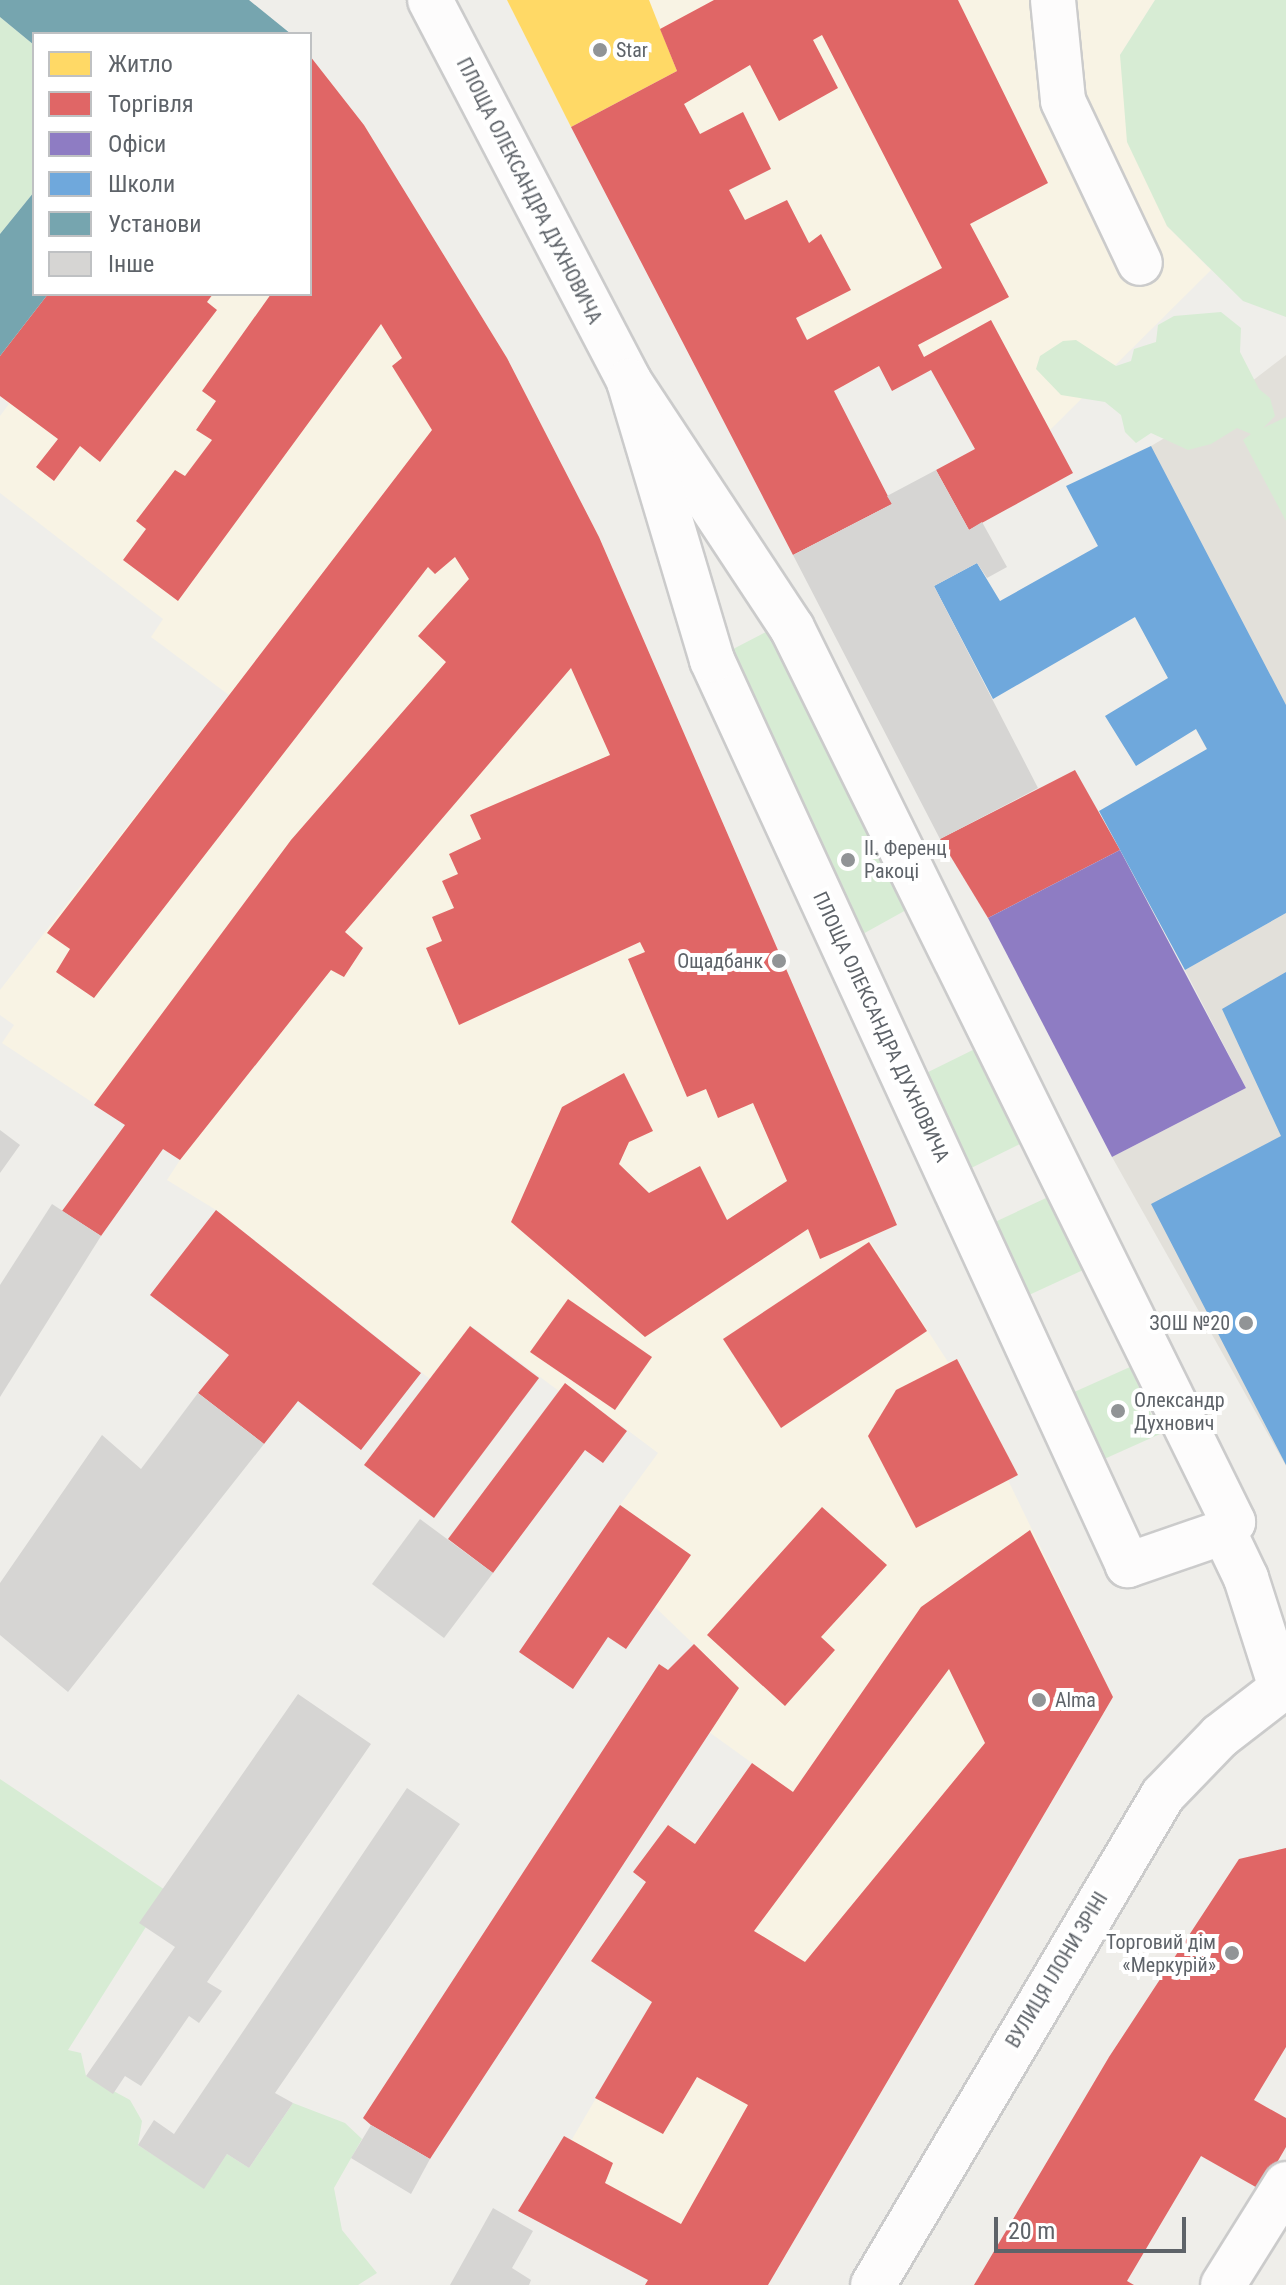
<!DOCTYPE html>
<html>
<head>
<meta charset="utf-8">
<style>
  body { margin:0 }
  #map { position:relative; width:1286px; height:2285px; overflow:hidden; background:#efeeea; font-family:"Roboto Condensed",sans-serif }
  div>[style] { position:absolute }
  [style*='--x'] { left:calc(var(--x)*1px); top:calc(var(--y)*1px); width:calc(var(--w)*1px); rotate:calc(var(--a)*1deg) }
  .commercial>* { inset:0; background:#f8f3e4 }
  .education>* { inset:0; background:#e2e0da }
  .green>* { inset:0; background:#d7ecd4 }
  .homes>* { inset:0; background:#ffd966 }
  .shops>* { inset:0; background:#e06666 }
  .offices>* { inset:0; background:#8e7cc3 }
  .schools>* { inset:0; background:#6fa8dc }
  .public>* { inset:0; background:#76a5af }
  .building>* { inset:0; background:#d6d5d3 }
  .roads { filter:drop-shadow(2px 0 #cbcbcb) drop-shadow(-2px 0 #cbcbcb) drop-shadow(0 2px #cbcbcb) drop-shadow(0 -2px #cbcbcb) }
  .minor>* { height:44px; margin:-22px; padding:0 22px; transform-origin:22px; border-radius:22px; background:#fdfcfc }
  .dots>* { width:22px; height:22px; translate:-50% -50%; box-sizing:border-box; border:4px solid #fff; border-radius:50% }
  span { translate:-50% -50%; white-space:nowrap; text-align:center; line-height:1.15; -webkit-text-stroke:8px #fff; paint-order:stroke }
  .poi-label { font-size:20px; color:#5e6369 }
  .left { translate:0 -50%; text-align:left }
  .right { translate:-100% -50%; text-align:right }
  .street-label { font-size:20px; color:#5e6369 }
  .legend { position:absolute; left:32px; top:32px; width:280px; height:264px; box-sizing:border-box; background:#fff; border:2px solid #bfc1c3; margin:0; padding:10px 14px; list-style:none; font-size:24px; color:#5e6369 }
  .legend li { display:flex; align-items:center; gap:16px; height:40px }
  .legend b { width:40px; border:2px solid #bfc1c3 }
  .scale { position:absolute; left:994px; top:2217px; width:192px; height:36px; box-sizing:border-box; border:4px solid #5e6369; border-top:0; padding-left:10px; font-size:24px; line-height:28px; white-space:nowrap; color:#5e6369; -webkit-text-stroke:6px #fff; paint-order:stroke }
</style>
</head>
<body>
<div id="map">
  <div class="commercial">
    <div style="clip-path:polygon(507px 0,1155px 0,1120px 55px,1167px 226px,1211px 270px,1050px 430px,991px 320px,924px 357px,918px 346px,834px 391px,796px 318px,850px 290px,821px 235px,809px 243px,787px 200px,745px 220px,729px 190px,771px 169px,743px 112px,700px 134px,670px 75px,571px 127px)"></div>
    <div style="clip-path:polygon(310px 56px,364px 125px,507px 358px,599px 537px,897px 1225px,868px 1238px,948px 1362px,957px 1359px,1018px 1475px,1008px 1480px,1113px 1697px,768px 2285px,605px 2183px,571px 2141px,652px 2002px,591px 1961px,646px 1882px,633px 1872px,668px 1825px,695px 1843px,752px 1763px,709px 1732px,739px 1688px,655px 1607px,691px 1555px,620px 1505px,658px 1453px,566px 1384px,559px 1391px,471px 1326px,430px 1379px,216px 1210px,167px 1180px,180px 1160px,2px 1043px,14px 1025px,0 1015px,0 990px,229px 695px,151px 637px,163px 619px,0 493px,0 416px,9px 404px,0 396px,0 356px,49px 294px,310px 294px)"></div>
  </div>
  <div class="education">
    <div style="clip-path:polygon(1286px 355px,1286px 895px,1135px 617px,1151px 446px,1221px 405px)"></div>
    <div style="clip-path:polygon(1286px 913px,1286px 1466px,1112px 1157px,1246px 1088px,1185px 970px)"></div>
  </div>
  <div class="green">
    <div style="clip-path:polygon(1155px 0,1286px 0,1286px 317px,1243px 301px,1167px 226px,1127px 142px,1120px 55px)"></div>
    <div style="clip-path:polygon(0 17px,34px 45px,34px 192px,0 234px)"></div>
    <div style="clip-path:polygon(1221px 312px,1241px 328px,1240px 352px,1259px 389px,1270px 398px,1275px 416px,1263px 428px,1286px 417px,1286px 521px,1243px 440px,1251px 434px,1237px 428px,1211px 444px,1188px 450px,1151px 433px,1136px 443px,1125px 432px,1121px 415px,1105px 402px,1061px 395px,1036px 369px,1040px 356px,1063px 341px,1076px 340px,1116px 366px,1131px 361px,1134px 349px,1156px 342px,1158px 325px,1174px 316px)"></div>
    <div style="clip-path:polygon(787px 621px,926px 899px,843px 945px,712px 660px)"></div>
    <div style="clip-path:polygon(987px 1043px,1032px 1138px,959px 1174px,914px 1079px)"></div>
    <div style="clip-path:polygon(1061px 1191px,1094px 1265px,1016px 1301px,982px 1228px)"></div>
    <div style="clip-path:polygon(1130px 1367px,1160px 1434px,1102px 1460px,1072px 1393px)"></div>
    <div style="clip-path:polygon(0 1779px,168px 1892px,68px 2050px,81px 2053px,86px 2076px,130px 2100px,142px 2121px,138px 2145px,204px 2188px,227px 2154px,249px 2168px,293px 2103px,345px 2123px,362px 2139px,334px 2188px,342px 2230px,377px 2273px,358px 2285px,0 2285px)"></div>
  </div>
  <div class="homes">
    <div style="clip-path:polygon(507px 0,649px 0,677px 71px,571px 127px)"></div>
  </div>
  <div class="shops">
    <div style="clip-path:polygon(evenodd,714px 0,958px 0,1048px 183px,970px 224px,1009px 297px,918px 345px,924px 357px,991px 320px,1073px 473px,969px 530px,936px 470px,975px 449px,931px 370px,892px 391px,879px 366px,834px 391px,892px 504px,793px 555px,571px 127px,677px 71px,660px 29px,714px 0,822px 35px,942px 268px,807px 340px,796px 318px,851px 290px,821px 234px,809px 243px,787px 200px,745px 220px,729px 190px,771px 169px,743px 112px,700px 134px,684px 104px,750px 65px,779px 121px,838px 88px,813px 40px,822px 35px)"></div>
    <div style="clip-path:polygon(310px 56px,364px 125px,507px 358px,599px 537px,897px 1225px,820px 1259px,808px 1229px,645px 1337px,511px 1222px,562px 1107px,624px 1073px,653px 1131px,629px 1142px,619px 1164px,649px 1193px,700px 1166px,727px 1220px,787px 1181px,753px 1103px,718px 1118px,706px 1089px,687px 1097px,628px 959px,645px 952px,640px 942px,459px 1025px,426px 948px,442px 941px,432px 917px,454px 908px,442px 881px,458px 874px,449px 854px,481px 839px,470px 815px,610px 755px,571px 668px,345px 932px,363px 948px,344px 977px,331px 970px,180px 1160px,163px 1149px,101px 1236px,62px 1211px,125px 1125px,94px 1105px,291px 840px,446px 662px,418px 636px,469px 579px,455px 557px,435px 574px,428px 567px,94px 998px,56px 972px,70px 949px,47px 933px,432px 430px,392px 366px,402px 358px,381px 324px,178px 601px,123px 560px,146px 529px,136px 521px,175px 470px,185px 476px,212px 440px,196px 430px,216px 401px,202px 391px,271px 294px,310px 294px)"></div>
    <div style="clip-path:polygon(48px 294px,213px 294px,207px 302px,217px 310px,100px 462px,80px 446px,54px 481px,36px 467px,58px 439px,0 396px,0 356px)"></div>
    <div style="clip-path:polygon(1075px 770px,1120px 850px,988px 918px,940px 839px)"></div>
    <div style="clip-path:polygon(216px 1210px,421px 1373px,361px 1450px,298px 1401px,264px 1444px,198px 1393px,229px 1355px,150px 1295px)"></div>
    <div style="clip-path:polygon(869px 1242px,927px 1331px,781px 1428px,723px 1339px)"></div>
    <div style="clip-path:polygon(568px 1299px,652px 1357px,615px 1410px,530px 1352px)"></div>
    <div style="clip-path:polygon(470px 1326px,539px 1378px,434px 1518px,364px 1465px)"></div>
    <div style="clip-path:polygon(957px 1359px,1018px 1475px,916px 1528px,868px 1436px,896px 1390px)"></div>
    <div style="clip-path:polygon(565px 1383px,627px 1431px,603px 1463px,585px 1450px,493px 1573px,448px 1539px)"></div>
    <div style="clip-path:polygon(620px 1505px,691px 1555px,626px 1649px,608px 1637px,573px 1689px,519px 1652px)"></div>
    <div style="clip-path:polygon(822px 1507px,887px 1565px,821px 1637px,835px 1650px,785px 1706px,707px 1635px)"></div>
    <div style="clip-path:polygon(evenodd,1030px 1530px,1113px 1697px,768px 2285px,645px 2285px,648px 2280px,518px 2211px,564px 2136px,613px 2163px,605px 2183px,681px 2224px,748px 2105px,697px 2077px,663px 2134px,595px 2098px,652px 2002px,591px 1961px,646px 1882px,633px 1872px,668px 1825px,695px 1844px,752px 1763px,793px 1792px,921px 1607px,1030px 1530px,949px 1669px,985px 1743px,805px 1962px,754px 1931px,949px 1669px)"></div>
    <div style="clip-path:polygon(694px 1644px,739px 1688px,430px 2159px,371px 2125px,363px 2118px,659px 1664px,668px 1670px)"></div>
    <div style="clip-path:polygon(1286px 1848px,1286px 2047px,1254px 2100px,1286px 2118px,1286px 2147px,1261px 2190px,1201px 2156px,1127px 2281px,1134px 2285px,974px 2285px,1109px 2057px,1239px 1859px)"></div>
  </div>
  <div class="offices">
    <div style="clip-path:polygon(1120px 850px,1246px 1088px,1112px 1157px,988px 918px)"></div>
  </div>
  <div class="schools">
    <div style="clip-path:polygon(1151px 446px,1286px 705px,1286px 913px,1185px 970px,1099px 811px,1207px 749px,1196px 729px,1136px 766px,1105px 716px,1168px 678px,1135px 617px,993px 699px,934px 586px,977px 563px,1000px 601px,1098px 546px,1066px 486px)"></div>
    <div style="clip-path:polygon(1286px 972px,1286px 1465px,1151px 1204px,1281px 1136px,1222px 1009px)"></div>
  </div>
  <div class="public">
    <div style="clip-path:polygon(0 0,249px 0,291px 34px,34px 34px,34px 45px,0 17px)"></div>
    <div style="clip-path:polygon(34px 192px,34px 294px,48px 294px,0 356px,0 234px)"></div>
  </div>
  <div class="building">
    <div style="clip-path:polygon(936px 470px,969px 530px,982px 522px,1007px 567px,987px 578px,977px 563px,934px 586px,1038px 788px,940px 839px,793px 555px,892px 504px,887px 496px)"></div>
    <div style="clip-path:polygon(0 1130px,20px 1145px,0 1173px)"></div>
    <div style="clip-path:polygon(52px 1204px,101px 1236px,0 1397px,0 1285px)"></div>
    <div style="clip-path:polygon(198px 1393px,264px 1444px,68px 1692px,0 1635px,0 1583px,102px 1435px,141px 1469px)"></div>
    <div style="clip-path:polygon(420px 1519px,493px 1573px,444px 1638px,372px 1584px)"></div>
    <div style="clip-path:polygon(298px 1694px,371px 1744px,207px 1982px,222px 1991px,199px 2023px,189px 2016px,141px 2086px,125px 2076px,113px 2094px,86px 2076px,175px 1947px,139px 1923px)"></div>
    <div style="clip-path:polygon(407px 1788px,460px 1824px,275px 2093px,293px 2103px,249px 2168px,227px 2154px,204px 2189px,138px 2145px,154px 2120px,174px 2134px)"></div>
    <div style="clip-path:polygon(371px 2125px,430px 2159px,411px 2194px,351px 2158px)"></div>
    <div style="clip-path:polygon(493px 2208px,533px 2231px,512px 2268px,531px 2280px,529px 2285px,450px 2285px)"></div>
  </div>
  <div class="roads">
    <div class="minor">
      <div style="--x:430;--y:0;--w:430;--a:62.4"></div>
      <div style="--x:1053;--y:0;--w:101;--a:84.3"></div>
      <div style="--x:1063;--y:101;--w:179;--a:64.6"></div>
      <div style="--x:629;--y:381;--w:296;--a:56.6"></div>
      <div style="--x:792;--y:628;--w:997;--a:63.74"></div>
      <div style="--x:1233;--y:1522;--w:13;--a:132"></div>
      <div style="--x:1224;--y:1532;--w:102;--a:161"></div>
      <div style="--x:1128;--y:1565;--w:996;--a:-114.69"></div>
      <div style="--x:712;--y:660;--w:291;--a:-106.6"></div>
      <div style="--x:1224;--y:1532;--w:51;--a:64.4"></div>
      <div style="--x:1246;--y:1578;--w:115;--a:72.3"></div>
      <div style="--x:873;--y:2285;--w:569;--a:-59.38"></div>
      <div style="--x:1163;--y:1795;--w:82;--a:-46"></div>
      <div style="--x:1220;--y:1736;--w:83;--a:-37.7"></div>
      <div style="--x:1223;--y:2285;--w:119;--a:-58"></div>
    </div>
  </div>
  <div class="dots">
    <div style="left:600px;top:50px;background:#919496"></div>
    <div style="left:848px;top:860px;background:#919496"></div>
    <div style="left:779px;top:961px;background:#919496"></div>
    <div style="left:1246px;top:1323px;background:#919496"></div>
    <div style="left:1118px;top:1411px;background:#919496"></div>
    <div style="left:1039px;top:1700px;background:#919496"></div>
    <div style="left:1232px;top:1953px;background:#919496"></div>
  </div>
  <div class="poi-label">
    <span class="left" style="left:616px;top:50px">Star</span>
    <span class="left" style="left:864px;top:860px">II. Ференц<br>Ракоці</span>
    <span class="right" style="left:763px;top:961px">Ощадбанк</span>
    <span class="right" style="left:1230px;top:1323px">ЗОШ №20</span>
    <span class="left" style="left:1134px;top:1412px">Олександр<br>Духнович</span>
    <span class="left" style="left:1055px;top:1700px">Alma</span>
    <span class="right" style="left:1216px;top:1954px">Торговий дім<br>«Меркурій»</span>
  </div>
  <div class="street-label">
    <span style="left:529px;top:191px;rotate:63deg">ПЛОЩА ОЛЕКСАНДРА ДУХНОВИЧА</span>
    <span style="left:881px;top:1027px;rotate:65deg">ПЛОЩА ОЛЕКСАНДРА ДУХНОВИЧА</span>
    <span style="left:1057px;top:1970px;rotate:-59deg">ВУЛИЦЯ ІЛОНИ ЗРІНІ</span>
  </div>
  <ul class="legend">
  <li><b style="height:22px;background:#ffd966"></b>Житло</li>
  <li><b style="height:22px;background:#e06666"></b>Торгівля</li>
  <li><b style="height:22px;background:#8e7cc3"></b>Офіси</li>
  <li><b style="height:22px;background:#6fa8dc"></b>Школи</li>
  <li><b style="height:22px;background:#76a5af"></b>Установи</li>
  <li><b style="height:22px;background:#d6d5d3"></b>Інше</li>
  </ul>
  <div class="scale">20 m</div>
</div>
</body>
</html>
